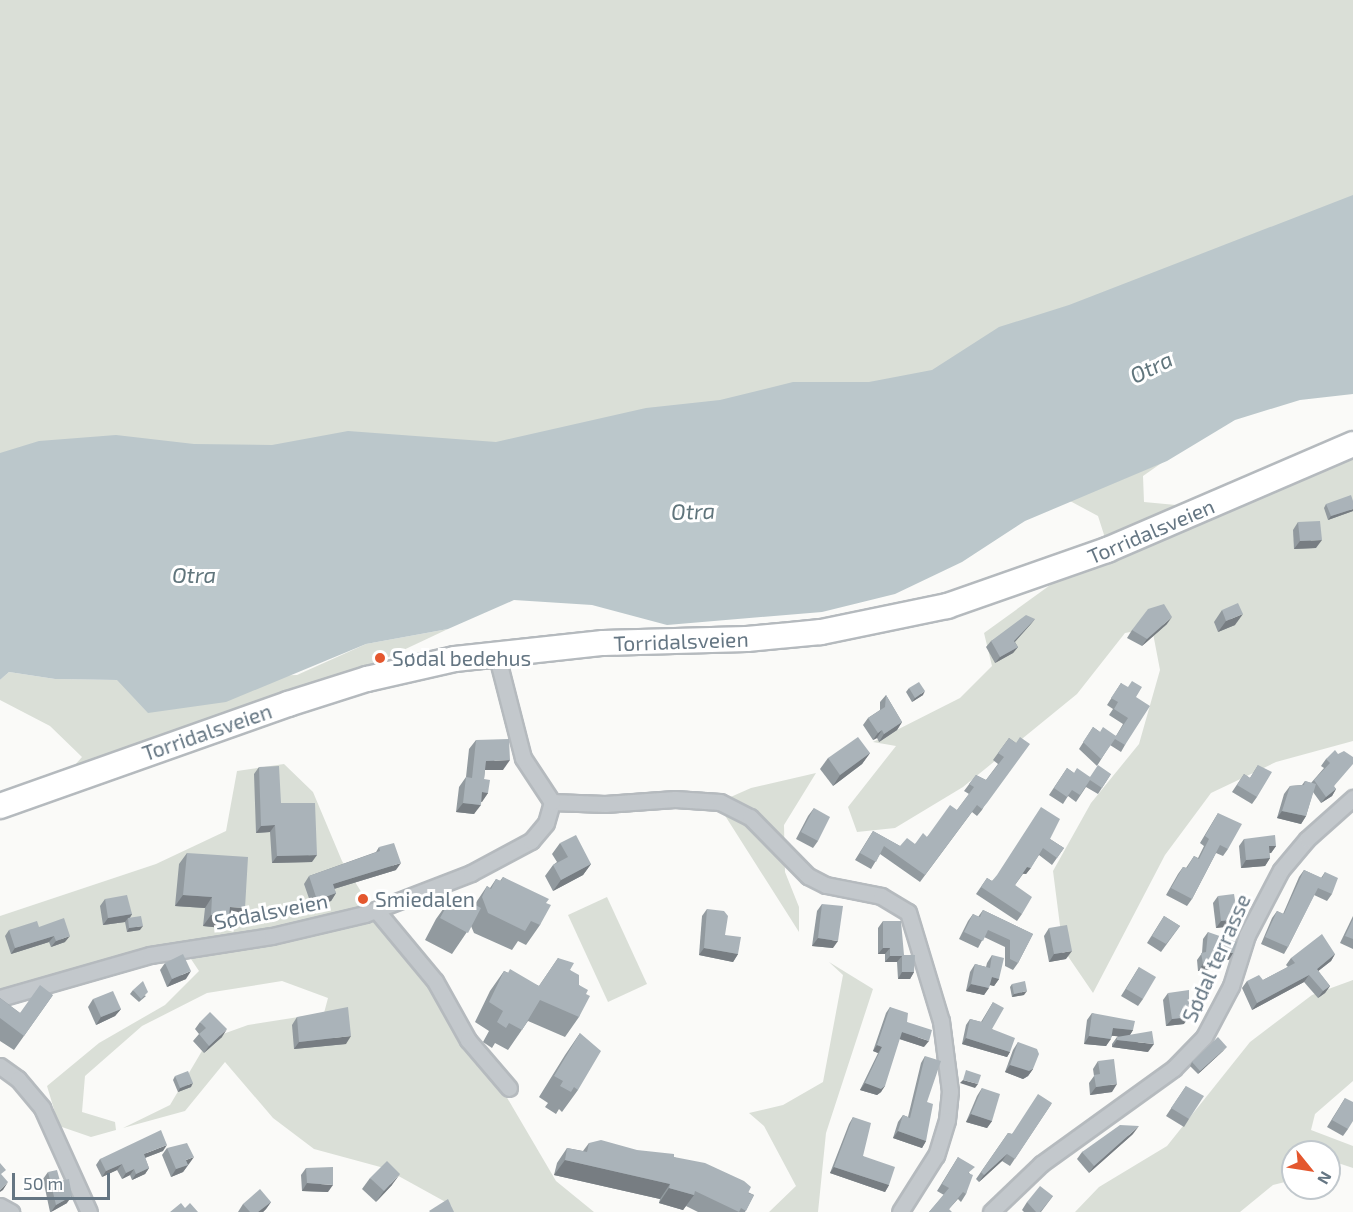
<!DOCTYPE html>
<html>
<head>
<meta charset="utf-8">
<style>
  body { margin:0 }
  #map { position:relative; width:1353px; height:1212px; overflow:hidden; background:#fafaf8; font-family:"Exo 2",sans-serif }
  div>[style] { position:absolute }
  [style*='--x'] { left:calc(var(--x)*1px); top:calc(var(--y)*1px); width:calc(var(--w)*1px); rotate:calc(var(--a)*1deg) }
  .green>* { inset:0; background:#dadfd7 }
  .water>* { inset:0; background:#bbc7cb }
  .roads { filter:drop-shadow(2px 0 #b5babe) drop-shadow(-2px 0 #b5babe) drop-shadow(0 2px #b5babe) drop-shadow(0 -2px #b5babe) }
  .minor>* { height:15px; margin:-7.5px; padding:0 7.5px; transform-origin:7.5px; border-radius:7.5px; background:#c3c8cc }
  .primary>* { height:24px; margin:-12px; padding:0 12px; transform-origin:12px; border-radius:12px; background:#fff }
  .wall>* { inset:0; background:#929a9f }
  .shaded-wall>* { inset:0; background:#777d82 }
  .building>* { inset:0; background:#aab3b9 }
  .dots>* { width:16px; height:16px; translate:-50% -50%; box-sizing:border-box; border:3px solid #fff; border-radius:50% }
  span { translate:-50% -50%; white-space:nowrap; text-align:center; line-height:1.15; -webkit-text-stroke:6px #fff; paint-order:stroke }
  .street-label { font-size:21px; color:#657683 }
  .poi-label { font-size:21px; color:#657683 }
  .left { translate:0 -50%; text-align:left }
  .water-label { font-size:22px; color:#60757c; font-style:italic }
  .north { position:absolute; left:1281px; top:1140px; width:60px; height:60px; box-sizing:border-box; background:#fff; border:2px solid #c1c8cd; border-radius:50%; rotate:120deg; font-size:16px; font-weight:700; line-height:24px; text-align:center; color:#657683 }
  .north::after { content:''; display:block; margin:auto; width:21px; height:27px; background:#e4572e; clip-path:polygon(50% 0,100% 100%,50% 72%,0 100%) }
  .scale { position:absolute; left:12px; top:1173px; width:98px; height:27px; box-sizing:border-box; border:3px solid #657683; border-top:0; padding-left:8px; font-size:18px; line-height:21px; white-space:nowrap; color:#657683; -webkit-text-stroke:4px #fff; paint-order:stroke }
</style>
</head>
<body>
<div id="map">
  <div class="green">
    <div style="clip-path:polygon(0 0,1353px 0,1353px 286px,0 567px)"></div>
    <div style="clip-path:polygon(1353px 454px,1353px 741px,1276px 762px,1211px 793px,1165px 855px,1093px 993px,1063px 949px,1053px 871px,1091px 803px,1139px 744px,1160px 670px,1152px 628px,1125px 633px,1077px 694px,963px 787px,895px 828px,857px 832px,848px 807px,896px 746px,873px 742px,960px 698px,992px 666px,984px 633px,1107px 544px,1098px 516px,1070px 501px,1163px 462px,1143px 476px,1144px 502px,1208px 508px)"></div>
    <div style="clip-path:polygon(448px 629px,361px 670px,58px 784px,82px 757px,50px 726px,0 700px,0 680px,9px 672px,55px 679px,117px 680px,297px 675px,366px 644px)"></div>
    <div style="clip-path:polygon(284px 764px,313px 792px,342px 861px,383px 927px,421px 969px,479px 1050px,556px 1181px,594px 1212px,453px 1212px,451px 1205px,384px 1168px,314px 1149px,273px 1118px,225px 1062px,185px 1111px,123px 1128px,170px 1105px,209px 1039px,248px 1025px,324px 1013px,328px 998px,282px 981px,207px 993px,142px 1026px,85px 1076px,82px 1112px,115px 1122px,116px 1130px,91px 1137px,59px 1126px,47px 1086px,99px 1043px,165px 1005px,199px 971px,187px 953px,115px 967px,35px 998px,0 1007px,0 916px,156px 864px,226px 831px,237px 771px)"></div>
    <div style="clip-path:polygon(816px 773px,784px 825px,785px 872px,799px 907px,799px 932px,717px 803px,751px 788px)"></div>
    <div style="clip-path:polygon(607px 897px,647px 984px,608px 1002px,568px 915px)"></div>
    <div style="clip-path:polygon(829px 962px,873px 989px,826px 1133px,818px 1212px,769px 1212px,796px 1186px,764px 1126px,749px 1113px,783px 1105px,823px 1082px,843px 975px)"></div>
    <div style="clip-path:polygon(1353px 980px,1353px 1081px,1315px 1114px,1311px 1130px,1353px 1146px,1353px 1168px,1329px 1160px,1329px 1152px,1293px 1152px,1293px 1180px,1273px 1185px,1240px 1212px,1075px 1212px,1099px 1187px,1167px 1146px,1250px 1042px,1312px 995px)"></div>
  </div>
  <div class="water">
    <div style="clip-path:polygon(1353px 195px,1353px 394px,1300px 400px,1235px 420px,1167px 461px,1025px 521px,962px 562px,895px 594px,822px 612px,667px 625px,592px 605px,514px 600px,448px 629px,366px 644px,226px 702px,148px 713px,117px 680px,55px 679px,9px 672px,0 680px,0 453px,39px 441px,116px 435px,194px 444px,272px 445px,348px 431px,496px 442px,646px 408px,720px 400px,793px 382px,869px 382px,932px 370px,999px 327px,1069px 305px)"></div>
  </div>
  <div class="roads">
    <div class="minor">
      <div style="--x:552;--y:802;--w:53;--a:2.2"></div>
      <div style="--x:605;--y:804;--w:70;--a:-4.1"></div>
      <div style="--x:675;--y:799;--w:45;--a:3.8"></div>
      <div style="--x:720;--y:802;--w:34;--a:27"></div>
      <div style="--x:750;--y:817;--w:83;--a:45.5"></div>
      <div style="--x:808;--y:876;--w:20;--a:27"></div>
      <div style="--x:826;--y:885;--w:56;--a:11.3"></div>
      <div style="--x:881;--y:896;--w:31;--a:31"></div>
      <div style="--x:908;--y:912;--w:114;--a:73.2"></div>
      <div style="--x:941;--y:1021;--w:71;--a:82.7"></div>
      <div style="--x:950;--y:1091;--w:29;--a:96"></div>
      <div style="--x:947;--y:1120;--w:37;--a:107"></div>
      <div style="--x:936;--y:1155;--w:67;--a:122.3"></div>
      <div style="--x:376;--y:910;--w:92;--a:50.3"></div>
      <div style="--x:435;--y:981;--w:68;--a:60.8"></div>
      <div style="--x:468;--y:1040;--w:63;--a:49.5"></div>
      <div style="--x:0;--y:998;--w:156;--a:-16"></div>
      <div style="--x:150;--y:955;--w:123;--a:-8.9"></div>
      <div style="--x:272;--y:936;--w:96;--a:-13.3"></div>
      <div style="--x:365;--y:914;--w:114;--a:-21.1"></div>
      <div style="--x:471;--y:873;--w:68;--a:-28.1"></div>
      <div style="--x:531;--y:841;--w:23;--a:-50"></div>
      <div style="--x:546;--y:823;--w:22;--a:-74"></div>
      <div style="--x:552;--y:802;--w:53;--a:-123.4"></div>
      <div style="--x:523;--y:758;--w:108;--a:-104.4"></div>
      <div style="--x:0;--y:1066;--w:22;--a:36"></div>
      <div style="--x:18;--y:1079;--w:38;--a:50"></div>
      <div style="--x:42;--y:1108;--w:114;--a:65.7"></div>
      <div style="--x:0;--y:1206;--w:13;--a:29"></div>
      <div style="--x:991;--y:1212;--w:69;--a:-43.8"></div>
      <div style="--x:1041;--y:1164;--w:164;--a:-35.8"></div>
      <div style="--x:1174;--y:1068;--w:43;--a:-45.9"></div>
      <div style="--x:1204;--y:1037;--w:58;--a:-62.1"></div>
      <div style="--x:1231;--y:986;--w:53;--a:-72.6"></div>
      <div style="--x:1247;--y:935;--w:73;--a:-62.4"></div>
      <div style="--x:1281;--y:870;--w:40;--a:-50"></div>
      <div style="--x:1307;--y:839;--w:62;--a:-41.7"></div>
    </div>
    <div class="primary">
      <div style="--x:0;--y:806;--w:306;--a:-19.5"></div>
      <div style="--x:288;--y:704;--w:83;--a:-17.6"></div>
      <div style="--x:367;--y:679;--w:90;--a:-12.8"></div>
      <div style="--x:455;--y:659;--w:149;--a:-6.2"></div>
      <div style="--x:603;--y:643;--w:144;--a:-1.6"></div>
      <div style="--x:747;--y:639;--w:74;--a:-5.4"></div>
      <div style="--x:821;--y:632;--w:129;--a:-11.7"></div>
      <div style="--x:947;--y:606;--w:170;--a:-19.3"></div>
      <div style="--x:1107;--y:550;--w:268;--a:-23.3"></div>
    </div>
  </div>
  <div class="wall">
    <div style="clip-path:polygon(1326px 504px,1353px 511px,1328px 520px,1324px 508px)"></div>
    <div style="clip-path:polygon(1298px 522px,1316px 548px,1294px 549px,1293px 530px)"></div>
    <div style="clip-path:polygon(1222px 610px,1235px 625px,1218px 632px,1214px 622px)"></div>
    <div style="clip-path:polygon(1035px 619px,1030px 625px,1015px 642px,1018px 647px,1013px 653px,995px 663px,986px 647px,991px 641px)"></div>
    <div style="clip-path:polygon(1167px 624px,1142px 646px,1127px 638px,1132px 630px)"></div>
    <div style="clip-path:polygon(1121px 683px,1136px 697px,1125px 745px,1121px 752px,1110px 745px,1097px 766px,1079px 749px,1093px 727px,1100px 732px,1116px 736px,1123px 724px,1109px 715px,1113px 709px,1107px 705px)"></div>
    <div style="clip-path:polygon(909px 688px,923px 695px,912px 702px,906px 692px)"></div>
    <div style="clip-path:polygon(886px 695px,902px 722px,897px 730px,879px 742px,877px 738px,873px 740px,863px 725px,868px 718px,880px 710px,880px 702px)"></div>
    <div style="clip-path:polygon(1009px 738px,1016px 743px,982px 810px,977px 816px,972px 812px,920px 882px,880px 854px,871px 869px,855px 860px,873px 831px,900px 846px,915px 844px,927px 837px,957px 810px,969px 794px,964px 791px,976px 775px,986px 780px,998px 764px,993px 760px)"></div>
    <div style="clip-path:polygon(476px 740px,503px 770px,485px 770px,484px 779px,488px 793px,481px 802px,474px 814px,456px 812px,459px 787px,466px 777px,469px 749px)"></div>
    <div style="clip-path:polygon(870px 753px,862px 764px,833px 786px,820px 769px,828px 758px)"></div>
    <div style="clip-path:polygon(1338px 754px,1334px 787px,1336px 789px,1332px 796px,1321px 803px,1313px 792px,1306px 816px,1301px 824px,1277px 818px,1284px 794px,1290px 786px,1302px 785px,1305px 781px,1311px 783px,1324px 768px,1321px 766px,1326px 759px)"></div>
    <div style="clip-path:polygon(1258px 765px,1257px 797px,1252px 804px,1232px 792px,1244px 774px,1250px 778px)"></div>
    <div style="clip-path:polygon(259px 767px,281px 803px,312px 862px,272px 863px,270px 832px,256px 833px,254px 774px)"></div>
    <div style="clip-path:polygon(1067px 768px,1074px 773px,1090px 777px,1111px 774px,1098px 794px,1086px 787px,1076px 802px,1068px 796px,1063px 804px,1049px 795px)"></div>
    <div style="clip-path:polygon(814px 808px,818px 841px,813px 848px,796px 839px,808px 816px)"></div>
    <div style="clip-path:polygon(1218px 813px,1228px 849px,1223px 856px,1216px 853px,1192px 899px,1187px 906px,1166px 895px,1178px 874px,1183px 867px,1186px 868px,1194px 856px,1198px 858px,1204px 846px,1200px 843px)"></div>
    <div style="clip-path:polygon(1050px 839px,1064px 848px,1052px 865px,1039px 855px,1026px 874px,1023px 874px,1015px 885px,1022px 914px,1017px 921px,976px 894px,987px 878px,992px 881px)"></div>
    <div style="clip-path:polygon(1244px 839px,1276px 846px,1271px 853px,1269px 853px,1270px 858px,1265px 866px,1241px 868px,1239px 846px)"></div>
    <div style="clip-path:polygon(560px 843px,591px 864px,583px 875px,553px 891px,545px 876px,553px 865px,557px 862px,552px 854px)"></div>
    <div style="clip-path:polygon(379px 847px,396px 870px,334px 889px,336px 893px,331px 901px,312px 907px,304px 884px,309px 876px,376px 852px)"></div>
    <div style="clip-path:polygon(187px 853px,237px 919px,228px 918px,222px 928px,203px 926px,205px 908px,175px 906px,179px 864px)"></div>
    <div style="clip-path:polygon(1304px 870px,1321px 878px,1325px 872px,1332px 894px,1327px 901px,1314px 895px,1288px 947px,1284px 954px,1261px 944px,1272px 918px,1277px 911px,1283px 914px,1299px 877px)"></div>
    <div style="clip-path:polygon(503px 877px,546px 903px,540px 925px,526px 945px,518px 941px,512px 950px,474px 933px,471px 926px,452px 954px,425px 940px,436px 919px,451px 898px,455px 900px,458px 896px,475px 904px,487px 886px,490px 888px,496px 879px,500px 881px)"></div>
    <div style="clip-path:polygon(1218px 896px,1233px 926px,1216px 928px,1213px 903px)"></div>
    <div style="clip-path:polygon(105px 899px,132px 914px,130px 918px,140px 930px,127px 932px,125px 922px,103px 925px,100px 906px)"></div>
    <div style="clip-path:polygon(822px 904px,833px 948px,812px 946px,817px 911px)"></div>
    <div style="clip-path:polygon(707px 909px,738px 954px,733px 962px,699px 955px,702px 916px)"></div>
    <div style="clip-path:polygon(983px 910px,1033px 934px,1018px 963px,1013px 970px,1005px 966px,1005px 947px,984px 937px,978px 948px,959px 939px,968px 921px,973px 914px,978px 917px)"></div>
    <div style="clip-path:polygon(1164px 916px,1180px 926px,1161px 952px,1147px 943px)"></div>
    <div style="clip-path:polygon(1353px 916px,1353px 949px,1340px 943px)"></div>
    <div style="clip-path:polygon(883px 921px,914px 972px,910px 979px,898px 979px,897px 962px,885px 962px,885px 954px,878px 954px,878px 928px)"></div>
    <div style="clip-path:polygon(39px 927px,65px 942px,51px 947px,49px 942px,11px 954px,5px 936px,9px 930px)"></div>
    <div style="clip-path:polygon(1049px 928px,1066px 959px,1049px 962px,1044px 936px)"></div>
    <div style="clip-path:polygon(1208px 932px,1229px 960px,1223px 958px,1219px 968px,1198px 971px,1197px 960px,1202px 953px,1203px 939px)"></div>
    <div style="clip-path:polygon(1335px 954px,1331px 961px,1318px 971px,1330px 986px,1325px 993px,1318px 998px,1304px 982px,1252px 1010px,1242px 988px,1247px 981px,1263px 980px,1288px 967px,1286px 965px,1291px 958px)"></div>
    <div style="clip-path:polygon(992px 955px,999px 979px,994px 986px,990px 985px,984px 995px,966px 991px,970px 972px,975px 964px,986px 967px,987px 963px)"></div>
    <div style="clip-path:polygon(558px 958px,570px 970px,579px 985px,586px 994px,579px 1017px,565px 1037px,528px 1021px,508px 1050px,495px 1043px,492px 1048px,483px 1042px,489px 1031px,475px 1022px,490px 991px,504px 971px,539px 986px)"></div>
    <div style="clip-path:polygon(165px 963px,186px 979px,167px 987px,160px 970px)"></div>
    <div style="clip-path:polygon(1139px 967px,1143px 999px,1138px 1006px,1121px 996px)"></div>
    <div style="clip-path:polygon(1012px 984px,1024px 995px,1012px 997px,1010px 987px)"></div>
    <div style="clip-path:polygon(133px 990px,146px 996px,139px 1002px,130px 994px)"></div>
    <div style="clip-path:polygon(1168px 993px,1184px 1024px,1166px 1026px,1163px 1000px)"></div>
    <div style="clip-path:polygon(53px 995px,14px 1050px,0 1041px,0 998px,20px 1013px)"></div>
    <div style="clip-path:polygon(93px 999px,121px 1009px,115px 1016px,96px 1025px,88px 1007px)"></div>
    <div style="clip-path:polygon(993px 1002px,992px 1029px,1010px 1052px,1007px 1057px,962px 1044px,966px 1025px,970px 1019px,981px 1022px)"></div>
    <div style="clip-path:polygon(890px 1007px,907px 1022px,924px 1047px,899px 1039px,881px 1092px,877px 1095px,860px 1090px,878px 1053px,873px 1051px,886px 1013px)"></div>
    <div style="clip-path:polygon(1092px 1013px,1133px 1030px,1130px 1035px,1148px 1052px,1112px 1047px,1112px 1044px,1117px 1037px,1118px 1036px,1112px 1036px,1106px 1046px,1084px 1044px,1087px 1020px)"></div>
    <div style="clip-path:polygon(297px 1017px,346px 1044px,294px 1049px,292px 1025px)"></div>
    <div style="clip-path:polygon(200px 1022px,222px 1037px,204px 1053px,193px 1041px,199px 1034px,195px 1029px)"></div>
    <div style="clip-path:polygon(580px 1033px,578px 1090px,562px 1112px,559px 1109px,556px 1114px,545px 1107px,548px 1103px,539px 1097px,565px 1055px)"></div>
    <div style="clip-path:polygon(1018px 1042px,1033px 1069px,1028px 1076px,1023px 1079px,1005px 1072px,1013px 1050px)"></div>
    <div style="clip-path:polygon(1224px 1050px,1198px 1074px,1190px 1066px,1192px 1062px)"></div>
    <div style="clip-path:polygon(925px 1056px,927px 1102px,926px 1141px,922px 1148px,893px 1138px,898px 1122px,903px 1115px,908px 1117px,921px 1063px)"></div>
    <div style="clip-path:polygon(1098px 1061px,1112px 1092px,1090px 1095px,1089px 1083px,1094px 1076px,1093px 1069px)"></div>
    <div style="clip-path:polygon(175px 1076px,191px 1087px,178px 1092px,173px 1080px)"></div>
    <div style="clip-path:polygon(1186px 1086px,1189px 1119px,1184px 1127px,1166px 1116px)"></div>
    <div style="clip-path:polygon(982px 1088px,992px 1121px,987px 1128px,966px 1122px,977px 1096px)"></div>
    <div style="clip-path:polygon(1345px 1098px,1348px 1129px,1343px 1136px,1327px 1127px)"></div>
    <div style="clip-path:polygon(1052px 1103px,1010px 1166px,1002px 1161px,979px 1182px,976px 1179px,1008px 1133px,1012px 1134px)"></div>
    <div style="clip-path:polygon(853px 1117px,863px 1156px,889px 1185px,885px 1192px,830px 1173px,849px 1124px)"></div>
    <div style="clip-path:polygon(1133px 1134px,1089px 1173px,1077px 1159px,1082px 1152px)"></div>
    <div style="clip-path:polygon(589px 1143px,674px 1157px,754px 1195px,745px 1212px,698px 1212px,686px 1206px,683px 1210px,659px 1203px,660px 1199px,554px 1175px,557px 1163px,567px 1148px,583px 1151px)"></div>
    <div style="clip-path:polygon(167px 1148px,189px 1164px,183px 1172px,171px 1177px,162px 1155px)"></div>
    <div style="clip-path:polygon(163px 1151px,145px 1158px,149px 1168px,145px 1174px,132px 1180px,130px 1175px,122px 1179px,117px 1170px,102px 1177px,96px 1165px,100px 1159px)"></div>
    <div style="clip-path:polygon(958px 1157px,970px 1174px,966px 1194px,961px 1202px,958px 1199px,949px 1209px,929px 1212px,944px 1195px,937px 1191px)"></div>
    <div style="clip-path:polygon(306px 1168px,328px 1192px,302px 1191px,301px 1175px)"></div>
    <div style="clip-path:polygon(48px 1172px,67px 1203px,51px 1212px,50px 1212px,43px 1179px)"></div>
    <div style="clip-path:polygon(370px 1178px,392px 1185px,376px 1202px,362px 1189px)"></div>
    <div style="clip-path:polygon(1053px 1196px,1041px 1212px,1024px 1212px,1022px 1210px,1027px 1202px)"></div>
    <div style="clip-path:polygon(271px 1202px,266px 1209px,263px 1212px,238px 1212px,243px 1204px)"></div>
  </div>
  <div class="shaded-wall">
    <div style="clip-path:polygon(1353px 509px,1353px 511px,1328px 520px,1331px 516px)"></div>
    <div style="clip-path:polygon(1322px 540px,1316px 548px,1294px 549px,1300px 541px)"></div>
    <div style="clip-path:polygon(1243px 614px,1235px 625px,1218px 632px,1226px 621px)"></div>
    <div style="clip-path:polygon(1172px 617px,1167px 624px,1142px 646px,1147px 639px)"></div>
    <div style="clip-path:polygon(1035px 619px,1030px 625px,1010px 647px,1014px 641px)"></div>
    <div style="clip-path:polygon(1018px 647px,1013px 653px,995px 663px,1000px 657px)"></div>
    <div style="clip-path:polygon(925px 691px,923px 695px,912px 702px,915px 698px)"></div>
    <div style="clip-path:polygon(902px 722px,897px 730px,879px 742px,884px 734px)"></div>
    <div style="clip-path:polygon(882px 730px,877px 738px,873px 740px,878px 733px)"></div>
    <div style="clip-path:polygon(870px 753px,862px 764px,833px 786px,840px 775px)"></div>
    <div style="clip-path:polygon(510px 760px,503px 770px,479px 770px,486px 761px)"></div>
    <div style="clip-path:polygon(1336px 789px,1332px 796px,1321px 803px,1326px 797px)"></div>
    <div style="clip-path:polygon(482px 792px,488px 793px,482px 802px,476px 801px)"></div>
    <div style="clip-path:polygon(463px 803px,481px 805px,474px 814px,456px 812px)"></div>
    <div style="clip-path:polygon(1282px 811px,1306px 816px,1301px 824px,1277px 818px)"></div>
    <div style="clip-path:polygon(275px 825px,270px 832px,256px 833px,261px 826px)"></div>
    <div style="clip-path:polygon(1269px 846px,1276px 846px,1271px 853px,1264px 854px)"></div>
    <div style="clip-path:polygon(317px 855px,312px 862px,272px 863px,277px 856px)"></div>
    <div style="clip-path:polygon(1270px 858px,1265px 866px,1241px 868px,1246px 860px)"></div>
    <div style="clip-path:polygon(401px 863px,396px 870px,327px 891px,333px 884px)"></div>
    <div style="clip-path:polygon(591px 864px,583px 875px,553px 891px,561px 880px)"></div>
    <div style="clip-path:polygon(1027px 867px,1031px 868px,1026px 874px,1022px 873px)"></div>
    <div style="clip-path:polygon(336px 893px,331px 901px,312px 907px,317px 900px)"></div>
    <div style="clip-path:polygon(183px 895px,212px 897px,205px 908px,175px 906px)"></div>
    <div style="clip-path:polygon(230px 907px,245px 908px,237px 919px,228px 918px,222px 928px,203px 926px,211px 915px)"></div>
    <div style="clip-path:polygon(132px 914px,128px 920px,128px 918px,125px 922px,103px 925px,108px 918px)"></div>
    <div style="clip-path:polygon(1238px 919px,1233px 926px,1216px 928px,1221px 921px)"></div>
    <div style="clip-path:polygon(143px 926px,140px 930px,127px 932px,129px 928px)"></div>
    <div style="clip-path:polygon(54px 936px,49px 942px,11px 954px,15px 948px)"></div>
    <div style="clip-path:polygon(70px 936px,65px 942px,51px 947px,56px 941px)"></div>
    <div style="clip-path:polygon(818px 938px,838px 941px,833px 948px,812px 946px)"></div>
    <div style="clip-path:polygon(704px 948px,738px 954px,733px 962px,699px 955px)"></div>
    <div style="clip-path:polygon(883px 948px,890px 948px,885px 954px,878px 954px)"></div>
    <div style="clip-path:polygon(1222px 950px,1233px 953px,1229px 960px,1217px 957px)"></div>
    <div style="clip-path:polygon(1072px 951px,1066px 959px,1049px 962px,1054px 954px)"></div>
    <div style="clip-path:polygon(1335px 954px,1331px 961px,1312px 976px,1317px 969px)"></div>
    <div style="clip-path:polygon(890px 956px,902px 956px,897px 962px,885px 962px)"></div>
    <div style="clip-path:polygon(1224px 962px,1219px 968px,1198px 971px,1203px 964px)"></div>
    <div style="clip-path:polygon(191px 971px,186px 979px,167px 987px,172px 979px)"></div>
    <div style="clip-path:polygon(902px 972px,914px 972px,910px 979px,898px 979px)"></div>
    <div style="clip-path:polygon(1309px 975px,1304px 982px,1252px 1010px,1257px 1003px)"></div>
    <div style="clip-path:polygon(992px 977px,999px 979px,994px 986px,986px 984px)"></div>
    <div style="clip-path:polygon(971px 984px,989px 988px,984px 995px,966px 991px)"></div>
    <div style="clip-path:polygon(1330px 986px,1325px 993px,1318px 998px,1323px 991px)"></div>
    <div style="clip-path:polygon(1027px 991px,1024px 995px,1012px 997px,1014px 994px)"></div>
    <div style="clip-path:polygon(121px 1009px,115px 1016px,96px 1025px,101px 1017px)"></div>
    <div style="clip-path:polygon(1189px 1017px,1184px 1024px,1166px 1026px,1172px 1019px)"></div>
    <div style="clip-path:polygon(1113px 1028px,1133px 1030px,1128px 1038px,1108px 1035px)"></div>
    <div style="clip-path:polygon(227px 1029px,222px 1037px,204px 1053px,209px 1046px)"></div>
    <div style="clip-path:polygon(902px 1032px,929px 1041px,924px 1047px,897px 1038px)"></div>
    <div style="clip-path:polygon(351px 1036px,346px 1044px,294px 1049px,299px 1042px)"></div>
    <div style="clip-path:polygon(1089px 1036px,1111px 1039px,1106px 1046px,1084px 1044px)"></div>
    <div style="clip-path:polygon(966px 1038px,1010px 1052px,1007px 1057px,962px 1044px)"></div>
    <div style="clip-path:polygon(1117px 1040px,1154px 1044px,1148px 1052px,1112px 1047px)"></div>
    <div style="clip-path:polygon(877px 1045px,882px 1047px,878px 1053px,873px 1051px)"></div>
    <div style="clip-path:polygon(1227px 1047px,1224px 1050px,1198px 1074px,1200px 1071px)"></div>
    <div style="clip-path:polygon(1010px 1065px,1033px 1069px,1028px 1076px,1023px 1079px,1005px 1072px)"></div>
    <div style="clip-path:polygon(963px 1080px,978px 1084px,975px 1088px,960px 1083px)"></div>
    <div style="clip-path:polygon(193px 1083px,191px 1087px,178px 1092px,180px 1088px)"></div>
    <div style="clip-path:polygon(865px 1083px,885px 1086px,881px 1092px,877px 1095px,860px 1090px)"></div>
    <div style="clip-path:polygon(1117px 1084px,1112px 1092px,1090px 1095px,1096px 1087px)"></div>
    <div style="clip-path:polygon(971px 1114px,992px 1121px,987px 1128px,966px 1122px)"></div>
    <div style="clip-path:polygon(1139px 1126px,1133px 1134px,1089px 1173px,1094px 1166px)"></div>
    <div style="clip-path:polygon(898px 1131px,926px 1141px,922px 1148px,893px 1138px)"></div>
    <div style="clip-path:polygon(167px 1145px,163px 1151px,139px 1160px,144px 1154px)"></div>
    <div style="clip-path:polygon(1007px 1154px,1002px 1161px,979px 1182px,984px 1175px)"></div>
    <div style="clip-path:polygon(194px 1157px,189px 1164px,181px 1167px,186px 1160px)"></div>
    <div style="clip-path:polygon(565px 1160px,670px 1184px,660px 1199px,554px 1175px)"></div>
    <div style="clip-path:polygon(122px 1164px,117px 1170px,102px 1177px,106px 1171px)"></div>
    <div style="clip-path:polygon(188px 1165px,183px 1172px,171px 1177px,176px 1169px)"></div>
    <div style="clip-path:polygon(834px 1167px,889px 1185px,885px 1192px,830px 1173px)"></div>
    <div style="clip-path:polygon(149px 1168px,145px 1174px,132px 1180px,136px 1174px)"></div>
    <div style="clip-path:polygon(134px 1169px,130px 1175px,122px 1179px,126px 1173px)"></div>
    <div style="clip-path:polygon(400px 1174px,392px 1185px,376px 1202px,384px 1191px)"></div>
    <div style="clip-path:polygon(8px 1182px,3px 1190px,0 1192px,0 1190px)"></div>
    <div style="clip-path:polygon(307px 1183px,333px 1185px,328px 1192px,302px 1191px)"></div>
    <div style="clip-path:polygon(669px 1188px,694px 1195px,683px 1210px,659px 1203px)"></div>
    <div style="clip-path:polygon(72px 1196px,67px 1203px,51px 1212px,56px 1205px)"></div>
    <div style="clip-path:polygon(271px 1202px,266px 1209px,263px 1212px,258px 1212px)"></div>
  </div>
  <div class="building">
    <div style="clip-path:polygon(1351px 495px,1353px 501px,1353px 509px,1331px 516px,1326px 504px)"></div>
    <div style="clip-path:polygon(1320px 521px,1322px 540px,1300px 541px,1298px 522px)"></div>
    <div style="clip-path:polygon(1238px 603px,1243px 614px,1226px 621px,1222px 610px)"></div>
    <div style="clip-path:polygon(1164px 604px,1172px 617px,1147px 639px,1132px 630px,1148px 609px)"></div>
    <div style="clip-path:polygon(1026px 615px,1035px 619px,1014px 641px,1018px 647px,1000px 657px,991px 641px)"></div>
    <div style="clip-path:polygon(1132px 681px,1142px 687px,1136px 697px,1150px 706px,1125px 745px,1115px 739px,1101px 759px,1083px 742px,1093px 727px,1100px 732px,1103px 727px,1116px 736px,1128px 718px,1114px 709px,1118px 702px,1111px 698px,1121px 683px,1128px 687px)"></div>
    <div style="clip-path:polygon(919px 682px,925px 691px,915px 698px,909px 688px)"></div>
    <div style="clip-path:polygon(886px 695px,902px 722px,884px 734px,882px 730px,878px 733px,868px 718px,885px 707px)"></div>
    <div style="clip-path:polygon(858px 737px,870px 753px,840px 775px,828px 758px)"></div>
    <div style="clip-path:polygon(1020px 737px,1030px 744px,987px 803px,982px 809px,977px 805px,925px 875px,884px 846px,876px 862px,860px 853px,873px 831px,900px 846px,907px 838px,915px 844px,923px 833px,927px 837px,950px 805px,957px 810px,974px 787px,969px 784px,976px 775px,986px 780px,1004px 757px,998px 753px,1009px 738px,1016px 743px)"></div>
    <div style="clip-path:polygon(509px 739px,510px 760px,486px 761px,484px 779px,490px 780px,488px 793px,482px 792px,481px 805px,463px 803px,466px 777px,472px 778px,476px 740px)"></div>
    <div style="clip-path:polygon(1335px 750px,1338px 754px,1344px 751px,1353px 757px,1353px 764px,1334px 786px,1336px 789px,1326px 797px,1314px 780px,1330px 763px,1326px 759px)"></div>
    <div style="clip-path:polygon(1098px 765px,1111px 774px,1102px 788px,1090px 780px,1080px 795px,1072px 790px,1067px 797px,1054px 788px,1067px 768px,1074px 773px,1077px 768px,1090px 777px)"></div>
    <div style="clip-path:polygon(1258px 765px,1272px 772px,1257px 797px,1237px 785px,1244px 774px,1250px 778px)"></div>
    <div style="clip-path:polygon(279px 766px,281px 803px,315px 803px,317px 855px,277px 856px,275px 825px,261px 826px,259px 767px)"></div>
    <div style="clip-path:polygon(1305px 781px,1316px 784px,1306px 816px,1282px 811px,1290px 786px,1304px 785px)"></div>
    <div style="clip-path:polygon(1041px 807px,1060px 819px,1050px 839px,1064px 848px,1057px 858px,1043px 848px,1031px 868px,1027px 867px,1015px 885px,1032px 897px,1022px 914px,981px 887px,987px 878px,992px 881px,997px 875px)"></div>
    <div style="clip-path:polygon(814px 808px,830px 817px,818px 841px,801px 832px)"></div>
    <div style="clip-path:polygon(1218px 813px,1242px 824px,1228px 849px,1220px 845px,1192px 899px,1171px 888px,1183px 867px,1187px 868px,1194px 856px,1199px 859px,1209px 839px,1205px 836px)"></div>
    <div style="clip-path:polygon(576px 835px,591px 864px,561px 880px,553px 865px,568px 857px,560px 843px)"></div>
    <div style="clip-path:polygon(1275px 835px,1276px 846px,1269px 846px,1270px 858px,1246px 860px,1244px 839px)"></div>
    <div style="clip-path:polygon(394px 843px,401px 863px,333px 884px,336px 893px,317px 900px,309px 876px,380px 851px,379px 847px)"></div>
    <div style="clip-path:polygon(187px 853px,248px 857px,245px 908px,230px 907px,229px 917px,211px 915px,212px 897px,183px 895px)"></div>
    <div style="clip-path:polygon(1304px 870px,1322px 878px,1325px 872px,1338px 878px,1332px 894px,1318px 888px,1288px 947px,1265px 937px,1277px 911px,1284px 914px)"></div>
    <div style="clip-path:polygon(503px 877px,549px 899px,546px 903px,551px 905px,540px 925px,531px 921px,525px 931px,488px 913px,482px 897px,487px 886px,491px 889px,496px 879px,501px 881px)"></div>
    <div style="clip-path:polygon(1234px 894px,1238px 919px,1221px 921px,1218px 896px)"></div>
    <div style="clip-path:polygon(127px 895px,132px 914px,108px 918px,105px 899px)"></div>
    <div style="clip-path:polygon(458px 896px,481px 908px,468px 933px,440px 918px,451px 898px,456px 900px)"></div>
    <div style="clip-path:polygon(822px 904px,843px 906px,838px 941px,818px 938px)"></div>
    <div style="clip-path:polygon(707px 909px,724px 911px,728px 916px,725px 935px,741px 937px,738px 954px,704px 948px)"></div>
    <div style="clip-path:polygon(983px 910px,1033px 934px,1018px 963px,1010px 959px,1010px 940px,988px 930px,983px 941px,964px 932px,973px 914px,980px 917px)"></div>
    <div style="clip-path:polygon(141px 916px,143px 926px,129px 928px,128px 918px)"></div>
    <div style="clip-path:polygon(1164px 916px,1180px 926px,1166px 944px,1152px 936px)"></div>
    <div style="clip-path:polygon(64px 918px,70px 936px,56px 941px,54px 936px,15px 948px,9px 930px,37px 921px,39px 927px)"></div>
    <div style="clip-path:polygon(1353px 919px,1353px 939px,1345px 936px)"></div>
    <div style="clip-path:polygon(883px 921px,901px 921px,904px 955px,915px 955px,914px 972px,902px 972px,902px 956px,890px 956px,890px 948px,883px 948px)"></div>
    <div style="clip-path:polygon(1067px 925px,1072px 951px,1054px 954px,1049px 928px)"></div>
    <div style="clip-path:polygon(1208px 932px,1237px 942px,1233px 953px,1222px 950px,1224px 962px,1203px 964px,1201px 953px,1206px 952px)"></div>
    <div style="clip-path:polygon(1322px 934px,1335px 954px,1317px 969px,1330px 986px,1323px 991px,1309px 975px,1257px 1003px,1247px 981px,1259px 975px,1263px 980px,1295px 963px,1291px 958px)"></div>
    <div style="clip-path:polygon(183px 954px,191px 971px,172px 979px,165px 963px)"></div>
    <div style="clip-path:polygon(992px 955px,1004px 958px,999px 979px,992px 977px,989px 988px,971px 984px,975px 964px,990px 968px)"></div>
    <div style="clip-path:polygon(558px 958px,574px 963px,570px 970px,579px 975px,579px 985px,588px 990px,586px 994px,590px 996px,579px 1017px,540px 1000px,522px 1030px,509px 1023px,506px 1028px,497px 1022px,503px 1011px,489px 1002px,504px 971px,508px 973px,510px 969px,539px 986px)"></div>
    <div style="clip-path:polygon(1139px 967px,1156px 977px,1143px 999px,1126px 989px)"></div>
    <div style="clip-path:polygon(143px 981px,148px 992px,141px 999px,133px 990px)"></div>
    <div style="clip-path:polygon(1025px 981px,1027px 991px,1014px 994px,1012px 984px)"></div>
    <div style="clip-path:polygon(40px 985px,53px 995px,24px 1036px,0 1018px,0 998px,20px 1013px)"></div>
    <div style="clip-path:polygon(1189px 990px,1189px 1017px,1172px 1019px,1168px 993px)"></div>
    <div style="clip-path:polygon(113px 991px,121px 1009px,101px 1017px,93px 999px)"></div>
    <div style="clip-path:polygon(993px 1002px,1004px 1008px,992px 1029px,1015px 1038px,1010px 1052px,966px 1038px,970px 1019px,982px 1022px)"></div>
    <div style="clip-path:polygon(348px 1007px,351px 1036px,299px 1042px,297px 1017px)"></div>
    <div style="clip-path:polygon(890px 1007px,908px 1013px,907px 1022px,932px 1030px,929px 1041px,902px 1032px,885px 1086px,881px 1089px,865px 1083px,882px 1047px,877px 1045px)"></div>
    <div style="clip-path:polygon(210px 1012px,227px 1029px,209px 1046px,199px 1034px,206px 1028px,200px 1022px)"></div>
    <div style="clip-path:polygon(1092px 1013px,1135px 1021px,1133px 1030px,1113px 1028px,1111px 1039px,1089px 1036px)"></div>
    <div style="clip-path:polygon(1152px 1031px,1154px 1044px,1117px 1040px,1117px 1037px)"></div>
    <div style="clip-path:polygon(580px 1033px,601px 1051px,578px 1090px,574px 1087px,571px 1092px,560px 1086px,563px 1081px,554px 1076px)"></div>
    <div style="clip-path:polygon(1218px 1037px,1227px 1047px,1200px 1071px,1192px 1062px)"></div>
    <div style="clip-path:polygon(1018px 1042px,1037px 1049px,1039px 1054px,1033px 1069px,1029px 1071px,1010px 1065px)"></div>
    <div style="clip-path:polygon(925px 1056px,941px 1061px,927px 1102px,933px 1104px,926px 1141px,898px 1131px,903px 1115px,910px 1118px)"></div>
    <div style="clip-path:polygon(1114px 1059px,1117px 1084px,1096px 1087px,1094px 1075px,1100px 1074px,1098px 1061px)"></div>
    <div style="clip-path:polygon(966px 1070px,981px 1075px,978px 1084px,963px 1080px)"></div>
    <div style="clip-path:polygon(188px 1071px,193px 1083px,180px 1088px,175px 1076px)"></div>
    <div style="clip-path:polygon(1186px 1086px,1204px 1096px,1189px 1119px,1171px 1108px)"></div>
    <div style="clip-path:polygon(982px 1088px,1000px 1094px,992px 1121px,971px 1114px)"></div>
    <div style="clip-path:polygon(1038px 1094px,1052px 1103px,1015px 1159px,1007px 1154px,984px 1175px,981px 1172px,1008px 1133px,1012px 1134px)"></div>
    <div style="clip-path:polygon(1345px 1098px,1353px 1102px,1353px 1121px,1348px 1129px,1332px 1120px)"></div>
    <div style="clip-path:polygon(853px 1117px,871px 1123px,863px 1156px,895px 1167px,889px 1185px,834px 1167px)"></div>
    <div style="clip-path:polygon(1120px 1125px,1139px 1126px,1094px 1166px,1082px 1152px)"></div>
    <div style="clip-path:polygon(161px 1130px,167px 1145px,144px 1154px,149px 1168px,136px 1174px,134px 1169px,126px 1173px,122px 1164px,106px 1171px,100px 1159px)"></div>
    <div style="clip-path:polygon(601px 1140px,637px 1150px,674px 1154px,674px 1157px,705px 1163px,744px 1181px,751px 1187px,748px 1193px,754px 1195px,746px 1211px,741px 1208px,739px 1212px,695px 1191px,694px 1195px,669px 1188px,670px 1184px,565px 1160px,567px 1148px,587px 1152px,589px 1143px)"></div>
    <div style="clip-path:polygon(187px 1143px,194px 1157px,186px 1160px,188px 1165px,176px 1169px,167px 1148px)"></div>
    <div style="clip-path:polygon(958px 1157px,975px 1167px,968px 1173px,973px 1175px,966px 1194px,963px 1192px,949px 1209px,952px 1212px,929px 1212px,949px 1188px,942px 1184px)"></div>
    <div style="clip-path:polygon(387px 1161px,400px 1174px,384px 1191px,370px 1178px)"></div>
    <div style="clip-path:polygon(0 1163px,6px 1170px,1px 1174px,8px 1182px,0 1190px)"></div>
    <div style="clip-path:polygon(333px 1167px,333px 1185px,307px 1183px,306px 1168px)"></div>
    <div style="clip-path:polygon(57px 1170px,60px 1181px,69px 1179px,72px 1196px,56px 1205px,48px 1172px)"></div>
    <div style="clip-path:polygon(1040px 1186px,1053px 1196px,1040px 1212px,1036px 1212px,1027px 1202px)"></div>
    <div style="clip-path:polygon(260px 1189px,271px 1202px,258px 1212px,250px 1212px,243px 1204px)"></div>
    <div style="clip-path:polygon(448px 1199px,454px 1212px,430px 1212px,429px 1211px)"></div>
    <div style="clip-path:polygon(181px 1203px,185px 1208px,190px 1203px,198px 1212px,170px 1212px)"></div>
  </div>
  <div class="dots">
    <div style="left:380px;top:658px;background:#e4572e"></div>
    <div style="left:363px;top:899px;background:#e4572e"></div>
  </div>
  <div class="street-label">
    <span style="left:1151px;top:531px;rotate:-23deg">Torridalsveien</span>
    <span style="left:681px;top:641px;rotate:-2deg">Torridalsveien</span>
    <span style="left:207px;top:732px;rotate:-19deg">Torridalsveien</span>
    <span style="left:271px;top:911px;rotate:-11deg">Sødalsveien</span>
    <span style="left:1216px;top:958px;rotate:-66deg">Sødal terrasse</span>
  </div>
  <div class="poi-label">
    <span class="left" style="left:392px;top:658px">Sødal bedehus</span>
    <span class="left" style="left:375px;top:899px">Smiedalen</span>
  </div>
  <div class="water-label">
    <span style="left:1151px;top:367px;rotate:-26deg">Otra</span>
    <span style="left:693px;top:511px;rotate:-2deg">Otra</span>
    <span style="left:194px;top:575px">Otra</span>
  </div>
  <div class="north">N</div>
  <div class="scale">50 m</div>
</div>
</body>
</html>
